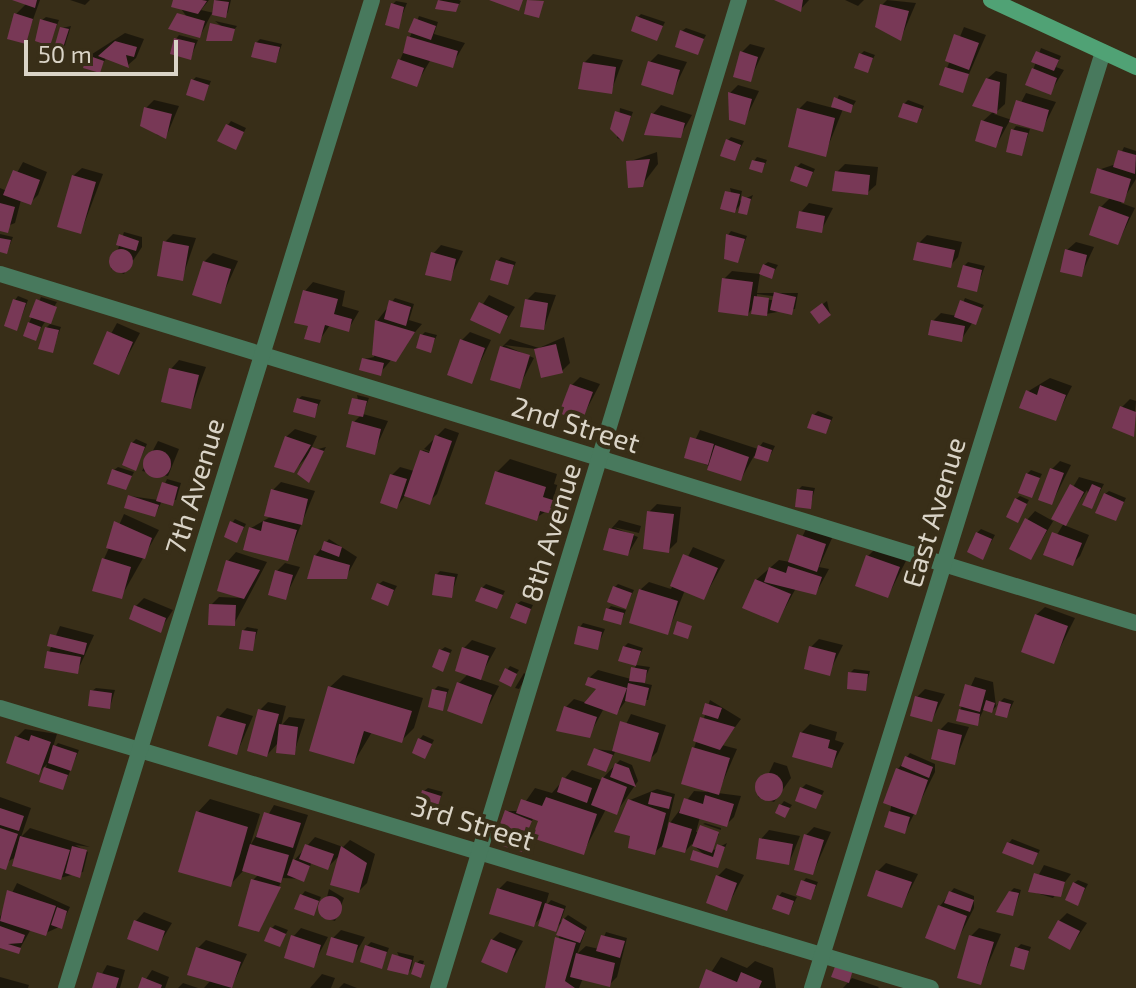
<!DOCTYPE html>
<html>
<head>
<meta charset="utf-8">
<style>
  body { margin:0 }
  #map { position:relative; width:1136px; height:988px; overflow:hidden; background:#382e18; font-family:"Exo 2",sans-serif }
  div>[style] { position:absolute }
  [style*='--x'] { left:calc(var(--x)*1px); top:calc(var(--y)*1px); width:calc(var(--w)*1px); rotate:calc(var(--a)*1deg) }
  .shadow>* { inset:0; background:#0007 }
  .building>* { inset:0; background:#783856 }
  .round { border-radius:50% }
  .street>* { height:16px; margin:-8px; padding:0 8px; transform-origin:8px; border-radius:8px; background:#48795d }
  .secondary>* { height:16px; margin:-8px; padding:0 8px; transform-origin:8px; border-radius:8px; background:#50a275 }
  span { translate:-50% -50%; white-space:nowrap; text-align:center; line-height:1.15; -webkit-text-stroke:8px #382e18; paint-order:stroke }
  .street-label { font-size:28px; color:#dad4c7 }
  .scale { position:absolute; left:24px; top:40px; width:154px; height:36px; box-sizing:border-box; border:4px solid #dad4c7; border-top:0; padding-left:10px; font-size:24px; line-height:28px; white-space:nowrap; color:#dad4c7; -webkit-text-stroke:6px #382e18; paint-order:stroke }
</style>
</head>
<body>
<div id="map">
  <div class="shadow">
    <div style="clip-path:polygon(17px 0,40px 0,25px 42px,16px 14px,27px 3px)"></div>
    <div style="clip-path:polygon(70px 0,90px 0,85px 5px)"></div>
    <div style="clip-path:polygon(175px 0,209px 0,201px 10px,214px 13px,216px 0,231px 0,228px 12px,225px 16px,212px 13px,200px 36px)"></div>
    <div style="clip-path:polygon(440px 0,459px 0,461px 1px,456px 10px,438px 7px)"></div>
    <div style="clip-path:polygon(777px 0,809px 0,800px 10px)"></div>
    <div style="clip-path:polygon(845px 0,864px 0,858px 6px)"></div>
    <div style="clip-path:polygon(887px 0,916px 3px,901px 38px,882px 5px)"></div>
    <div style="clip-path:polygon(396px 1px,407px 3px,398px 26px,393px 4px)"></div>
    <div style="clip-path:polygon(641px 14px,665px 22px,657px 38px,638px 17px)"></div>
    <div style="clip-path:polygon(419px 16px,438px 22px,434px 34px,465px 43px,452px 65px,431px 59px,416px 85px,400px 60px)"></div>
    <div style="clip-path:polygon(46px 17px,59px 20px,50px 43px,42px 20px)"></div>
    <div style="clip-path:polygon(215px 21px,237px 26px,231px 34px)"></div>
    <div style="clip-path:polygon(71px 26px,65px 45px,62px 49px,62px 28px)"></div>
    <div style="clip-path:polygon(964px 27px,986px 35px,962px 90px,947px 68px)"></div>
    <div style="clip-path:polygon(686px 28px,706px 35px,697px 52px,682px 31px)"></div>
    <div style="clip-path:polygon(125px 33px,144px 39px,136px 58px,128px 65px,106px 58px,99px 71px,89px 56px)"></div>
    <div style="clip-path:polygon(179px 35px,198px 40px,191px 57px,176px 39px)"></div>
    <div style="clip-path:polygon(260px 39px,282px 44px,276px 61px,256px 43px)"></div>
    <div style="clip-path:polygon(750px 44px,765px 48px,750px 80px,742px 52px)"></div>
    <div style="clip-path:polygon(1041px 48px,1061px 56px,1056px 67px,1064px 70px,1050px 93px,1033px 70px)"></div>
    <div style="clip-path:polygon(864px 51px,875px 55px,867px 70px,861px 54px)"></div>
    <div style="clip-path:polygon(593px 54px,623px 60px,611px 92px,584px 63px)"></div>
    <div style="clip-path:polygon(658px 54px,687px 62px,672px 93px,650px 62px)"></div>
    <div style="clip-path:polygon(996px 71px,1007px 74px,1005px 104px,994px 114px,1012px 120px,1026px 93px,1056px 102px,1042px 130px,1010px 120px,996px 146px,983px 121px,994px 111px,987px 79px)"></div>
    <div style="clip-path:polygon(196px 77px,211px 81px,203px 99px,193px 80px)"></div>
    <div style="clip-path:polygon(738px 85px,759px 91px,744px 122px,730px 93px)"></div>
    <div style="clip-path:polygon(839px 95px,856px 101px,850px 111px,843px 109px,825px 154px,799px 109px,807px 101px,833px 108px)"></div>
    <div style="clip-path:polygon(154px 100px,179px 106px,166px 137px,157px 135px,146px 108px)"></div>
    <div style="clip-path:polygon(908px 100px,924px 106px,917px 121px,904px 104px)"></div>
    <div style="clip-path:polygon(661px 105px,692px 115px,680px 136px,653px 114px)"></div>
    <div style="clip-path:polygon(620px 108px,633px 112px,622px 140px,617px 138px)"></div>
    <div style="clip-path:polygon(231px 121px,246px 128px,236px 148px,228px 125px)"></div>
    <div style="clip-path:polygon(1016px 126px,1030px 129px,1022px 154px,1013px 130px)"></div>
    <div style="clip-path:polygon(731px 137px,744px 141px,735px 159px,728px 140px)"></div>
    <div style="clip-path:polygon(1124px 147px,1136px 151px,1136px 179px,1121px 203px,1135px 208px,1118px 243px,1101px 207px,1111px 197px,1098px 170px,1116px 164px)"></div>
    <div style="clip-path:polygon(657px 152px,658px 164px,642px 185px,628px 162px)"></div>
    <div style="clip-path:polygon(757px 157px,767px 160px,762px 171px,754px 161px)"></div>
    <div style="clip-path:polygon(23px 162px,47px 172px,38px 195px,30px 203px,21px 200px,15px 223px,0 229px,0 188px,7px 191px)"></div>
    <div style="clip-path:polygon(801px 163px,815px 169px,807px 185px,797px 167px)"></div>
    <div style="clip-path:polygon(845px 164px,878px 167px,876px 185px,867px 193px,837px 172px)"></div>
    <div style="clip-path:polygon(82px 168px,103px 174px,81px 232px,73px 176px)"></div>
    <div style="clip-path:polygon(730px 188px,742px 191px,740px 201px,753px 195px,746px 213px,742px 203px,735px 211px)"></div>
    <div style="clip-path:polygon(809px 203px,833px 208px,821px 231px,801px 212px)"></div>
    <div style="clip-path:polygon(731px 231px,747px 236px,737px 261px,728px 235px)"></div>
    <div style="clip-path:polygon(124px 232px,142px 237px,142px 247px,124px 274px,111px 269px)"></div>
    <div style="clip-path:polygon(0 234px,13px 237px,7px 252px,0 250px)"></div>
    <div style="clip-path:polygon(173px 234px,196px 238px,182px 279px,165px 242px)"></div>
    <div style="clip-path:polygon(927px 235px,962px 242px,958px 257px,950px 266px,919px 243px)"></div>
    <div style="clip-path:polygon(1076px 242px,1094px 247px,1081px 275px,1067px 250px)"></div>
    <div style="clip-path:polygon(441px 245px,463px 251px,450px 279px,433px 254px)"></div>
    <div style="clip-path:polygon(213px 253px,238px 261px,220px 301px,204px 262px)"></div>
    <div style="clip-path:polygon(501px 257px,516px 262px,507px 283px,498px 261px)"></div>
    <div style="clip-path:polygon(768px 262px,778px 265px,771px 277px,764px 265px)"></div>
    <div style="clip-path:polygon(968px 262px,985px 266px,976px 290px,964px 266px)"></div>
    <div style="clip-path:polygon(evenodd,732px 271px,760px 274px,757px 293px,798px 293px,795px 309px,766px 314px,754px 307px,748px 314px,724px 279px,732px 271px,757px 294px,780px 297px,779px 301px,757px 298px,757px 294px)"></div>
    <div style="clip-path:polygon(313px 282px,345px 291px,342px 306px,359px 311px,348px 330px,330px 325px,319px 341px,305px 291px)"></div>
    <div style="clip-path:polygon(535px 292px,556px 295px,544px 328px,527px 300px)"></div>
    <div style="clip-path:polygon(489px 295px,515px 307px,499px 332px,473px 319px)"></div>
    <div style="clip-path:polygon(18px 296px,28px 300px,17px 328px,15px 300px)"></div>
    <div style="clip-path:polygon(41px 297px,57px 302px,35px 338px,29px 323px)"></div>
    <div style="clip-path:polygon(395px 298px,414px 304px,409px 320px,422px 324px,380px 373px,364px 359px,374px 357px,377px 321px)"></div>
    <div style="clip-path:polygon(965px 298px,984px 305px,961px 340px,933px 321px,941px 313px,957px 316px)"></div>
    <div style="clip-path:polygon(827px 301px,830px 314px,816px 309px)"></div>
    <div style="clip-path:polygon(117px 323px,140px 333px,119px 372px,95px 363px)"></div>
    <div style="clip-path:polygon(50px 324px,61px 327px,52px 350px,46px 328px)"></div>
    <div style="clip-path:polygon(425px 332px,437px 335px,430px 350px,422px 335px)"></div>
    <div style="clip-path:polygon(470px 332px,491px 340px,471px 381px,462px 340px)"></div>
    <div style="clip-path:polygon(564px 337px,570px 363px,562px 371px,536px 349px,504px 345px,534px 358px,519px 387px,502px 347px,510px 339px,539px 348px)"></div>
    <div style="clip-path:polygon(179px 360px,206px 367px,191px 407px,171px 369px)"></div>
    <div style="clip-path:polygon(580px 377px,600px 384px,581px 420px,572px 385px)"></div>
    <div style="clip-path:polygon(1050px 378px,1072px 386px,1055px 419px,1027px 392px)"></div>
    <div style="clip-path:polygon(357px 395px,369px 398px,363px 414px,388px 421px,374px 452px,354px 422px,361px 415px)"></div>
    <div style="clip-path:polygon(302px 396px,321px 400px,314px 415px,298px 399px)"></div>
    <div style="clip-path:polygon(1130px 399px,1136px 401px,1133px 435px,1122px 407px)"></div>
    <div style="clip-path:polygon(818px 411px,833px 417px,826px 432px,814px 415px)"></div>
    <div style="clip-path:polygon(445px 428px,459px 433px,437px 494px,429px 502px,406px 494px,397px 507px,392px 475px,400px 467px,414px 471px,423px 450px,439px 455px,424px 449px)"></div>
    <div style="clip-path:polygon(295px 429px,317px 436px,310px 451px,326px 447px,309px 480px,307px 457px,293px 471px,286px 437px)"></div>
    <div style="clip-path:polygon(700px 430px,758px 449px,763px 442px,775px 446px,768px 460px,754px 456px,741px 479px,687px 457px)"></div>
    <div style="clip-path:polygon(136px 439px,147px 444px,136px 468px,132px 443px)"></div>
    <div style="clip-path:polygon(158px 441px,179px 449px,168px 476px,142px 471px)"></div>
    <div style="clip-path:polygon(510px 459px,557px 474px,554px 484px,567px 488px,564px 499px,536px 518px,497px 472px)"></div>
    <div style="clip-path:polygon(1060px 461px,1071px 465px,1052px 503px,1052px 469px)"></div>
    <div style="clip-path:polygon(118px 467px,134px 472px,126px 488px,114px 470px)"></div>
    <div style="clip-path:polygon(1031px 470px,1042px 474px,1031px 496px,1027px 474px)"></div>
    <div style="clip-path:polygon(1079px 477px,1104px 484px,1092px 507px,1087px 490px,1064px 525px,1089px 535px,1080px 556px,1072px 564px,1046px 553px,1064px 523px,1055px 518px,1031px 558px,1027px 520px,1035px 511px,1053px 521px)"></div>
    <div style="clip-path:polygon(167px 479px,181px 483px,176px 500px,162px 501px,155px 515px,130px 496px,158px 500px)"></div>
    <div style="clip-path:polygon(281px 482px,315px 491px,287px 559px,251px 528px,272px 516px,273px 490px)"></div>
    <div style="clip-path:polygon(802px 486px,815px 488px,810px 507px,798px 490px)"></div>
    <div style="clip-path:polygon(1109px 491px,1126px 498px,1116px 519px,1105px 494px)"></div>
    <div style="clip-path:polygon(1020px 496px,1029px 500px,1018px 520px,1016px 499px)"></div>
    <div style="clip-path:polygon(657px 504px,681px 507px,677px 542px,669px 550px,649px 512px)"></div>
    <div style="clip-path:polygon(124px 514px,159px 530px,121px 597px,104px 559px)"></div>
    <div style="clip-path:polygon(186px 519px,182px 531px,179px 535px,177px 521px)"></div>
    <div style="clip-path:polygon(235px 519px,246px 524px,237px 541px,232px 523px)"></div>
    <div style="clip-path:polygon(619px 520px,641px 526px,639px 533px,613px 527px,638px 537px,628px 554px,611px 529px)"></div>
    <div style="clip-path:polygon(807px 527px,833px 536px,819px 567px,829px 569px,816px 593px,796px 588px,778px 621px,756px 580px,779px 560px,790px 562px)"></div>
    <div style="clip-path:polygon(981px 529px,995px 535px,983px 557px,977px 533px)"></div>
    <div style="clip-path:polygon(329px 539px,357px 557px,346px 577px,315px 556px)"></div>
    <div style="clip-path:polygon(693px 547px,725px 560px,704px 598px,685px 590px,668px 632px,640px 590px,649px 582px,671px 589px)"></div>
    <div style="clip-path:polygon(876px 548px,907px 559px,888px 596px,868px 556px)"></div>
    <div style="clip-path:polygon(236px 552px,267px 562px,234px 624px,211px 605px,219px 597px,242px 598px,228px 561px)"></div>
    <div style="clip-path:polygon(285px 563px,300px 567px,285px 598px,277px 571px)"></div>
    <div style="clip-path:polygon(440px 571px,458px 574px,451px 596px,437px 574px)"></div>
    <div style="clip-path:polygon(383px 581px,397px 586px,387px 604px,379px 584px)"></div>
    <div style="clip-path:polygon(486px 584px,505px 591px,497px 607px,482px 588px)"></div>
    <div style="clip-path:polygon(618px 584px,634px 590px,626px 606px,614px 588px)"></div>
    <div style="clip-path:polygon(144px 598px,173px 610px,160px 630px,136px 606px)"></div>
    <div style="clip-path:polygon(521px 601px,533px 605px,525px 622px,517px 604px)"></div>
    <div style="clip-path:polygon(611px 606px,626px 610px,621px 623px,608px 609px)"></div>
    <div style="clip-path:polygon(1045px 607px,1075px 618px,1053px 662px,1036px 615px)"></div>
    <div style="clip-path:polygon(583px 623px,605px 629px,597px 648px,580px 627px)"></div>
    <div style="clip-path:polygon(60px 626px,94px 635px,77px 672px,49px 652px)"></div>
    <div style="clip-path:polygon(247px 627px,258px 629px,252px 649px,243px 631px)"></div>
    <div style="clip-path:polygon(819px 639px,843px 645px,829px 673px,811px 647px)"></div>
    <div style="clip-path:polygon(472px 640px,496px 648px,479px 679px,499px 686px,481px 721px,459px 683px,468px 674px,464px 648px)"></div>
    <div style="clip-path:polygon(628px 643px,643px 648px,636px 664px,624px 647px)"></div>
    <div style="clip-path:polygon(445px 647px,452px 650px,442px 669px,441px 650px)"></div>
    <div style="clip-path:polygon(636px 665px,650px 667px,643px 683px,652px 685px,648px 700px,627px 699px,617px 713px,604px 708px,589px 736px,566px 707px,574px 699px,587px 703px,599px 688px,589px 678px,598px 670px,631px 679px)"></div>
    <div style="clip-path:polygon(510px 666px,519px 670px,510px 684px,507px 670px)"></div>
    <div style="clip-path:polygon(854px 669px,870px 671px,865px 689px,850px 673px)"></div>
    <div style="clip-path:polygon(524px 673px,527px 675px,519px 689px,515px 688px)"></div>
    <div style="clip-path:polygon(343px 675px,423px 698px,414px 728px,402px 740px,372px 732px,354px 762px,330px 687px)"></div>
    <div style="clip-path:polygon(975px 677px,993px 682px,996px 706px,1004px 698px,1014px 701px,1007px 716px,1000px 702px,992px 711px,987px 702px,977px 724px,960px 710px)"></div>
    <div style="clip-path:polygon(438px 686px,449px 689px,442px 708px,434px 690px)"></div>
    <div style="clip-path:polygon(96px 688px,115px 690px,110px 707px,92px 691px)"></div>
    <div style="clip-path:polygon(925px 689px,945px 694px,932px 720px,917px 697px)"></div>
    <div style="clip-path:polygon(710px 700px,741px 719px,722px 745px,737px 749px,718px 793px,741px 796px,734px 817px,726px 825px,700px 817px,696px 832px,719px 834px,710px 852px,727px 843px,717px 866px,692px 844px,685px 851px,663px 845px,655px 852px,633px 835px,630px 800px,657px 789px,675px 794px,667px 827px,694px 791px,707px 792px,694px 748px)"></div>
    <div style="clip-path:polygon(268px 702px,286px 706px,281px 726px,289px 717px,305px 719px,294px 753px,279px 742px,267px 755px,260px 710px)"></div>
    <div style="clip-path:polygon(227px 708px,253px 716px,237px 753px,219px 717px)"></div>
    <div style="clip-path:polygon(631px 714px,666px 725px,657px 752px,649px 760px,616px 750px,606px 770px,595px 749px,613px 751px)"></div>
    <div style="clip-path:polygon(948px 722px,969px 727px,954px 763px,940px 730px)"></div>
    <div style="clip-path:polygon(810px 724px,837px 732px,835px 740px,844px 743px,832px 766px,801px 733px)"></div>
    <div style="clip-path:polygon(25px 729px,57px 734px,52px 750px,58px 743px,79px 750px,63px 788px,42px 781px,47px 764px,38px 773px,17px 737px)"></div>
    <div style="clip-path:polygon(423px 735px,434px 740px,425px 757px,420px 739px)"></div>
    <div style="clip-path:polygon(910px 753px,935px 764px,935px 772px,905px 832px,890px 812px,898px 769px)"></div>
    <div style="clip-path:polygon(evenodd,620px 760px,632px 765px,638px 781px,616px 813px,606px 809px,583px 853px,532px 836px,526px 851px,505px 831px,507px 811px,519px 811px,535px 788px,552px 793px,572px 770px,601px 780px,620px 760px,534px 817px,540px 819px,535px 836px,525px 833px,534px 817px)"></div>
    <div style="clip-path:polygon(774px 762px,787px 766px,791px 778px,774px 802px,758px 797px)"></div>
    <div style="clip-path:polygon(806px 784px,824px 791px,816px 807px,802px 788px)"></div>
    <div style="clip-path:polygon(428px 788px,443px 792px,434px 813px,424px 791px)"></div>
    <div style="clip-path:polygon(0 797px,31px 808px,21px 837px,30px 828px,90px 847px,75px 845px,88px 852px,83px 872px,60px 878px,16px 857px,0 866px)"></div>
    <div style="clip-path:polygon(210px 799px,260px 814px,250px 846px,274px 805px,308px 815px,291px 864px,315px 837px,343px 847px,350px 840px,375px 854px,367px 883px,359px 891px,341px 854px,328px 867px,312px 862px,304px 879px,283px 878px,258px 930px,253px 880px,259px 874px,244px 870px,230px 885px,198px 812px)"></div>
    <div style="clip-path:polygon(784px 801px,792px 805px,785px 815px,781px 805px)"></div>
    <div style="clip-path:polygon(705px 823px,721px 828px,721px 830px,703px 824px)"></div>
    <div style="clip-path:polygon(814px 827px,831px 832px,813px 873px,806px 835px)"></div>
    <div style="clip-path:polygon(769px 830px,800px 836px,789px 863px,761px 839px)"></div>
    <div style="clip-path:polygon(1012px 839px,1040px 850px,1033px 863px,1009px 843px)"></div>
    <div style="clip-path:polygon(886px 863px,918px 874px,902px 906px,878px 871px)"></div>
    <div style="clip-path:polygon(1044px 865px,1071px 874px,1053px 898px,1030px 891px)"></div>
    <div style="clip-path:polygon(726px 868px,744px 875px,726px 909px,717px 877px)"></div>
    <div style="clip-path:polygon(806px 878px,818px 882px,811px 898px,803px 882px)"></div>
    <div style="clip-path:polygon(1078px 880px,1088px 884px,1078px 903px,1074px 883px)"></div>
    <div style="clip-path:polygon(507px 881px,549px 893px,545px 907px,551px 900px,566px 906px,560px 923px,568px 915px,587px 927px,577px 954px,586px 946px,599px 949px,606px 932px,627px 938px,617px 977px,609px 985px,583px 978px,579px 988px,547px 988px,563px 921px,555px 929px,544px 915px,533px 925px,499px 889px)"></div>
    <div style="clip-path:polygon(17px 883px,70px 907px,61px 926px,46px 933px,31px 929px,18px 952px,0 945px,0 917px)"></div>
    <div style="clip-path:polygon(954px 888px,974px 896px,974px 908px,954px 947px,940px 906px)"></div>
    <div style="clip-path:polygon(1014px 888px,1021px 890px,1013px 914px,1010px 892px)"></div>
    <div style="clip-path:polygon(329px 889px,344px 898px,335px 921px,322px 917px)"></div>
    <div style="clip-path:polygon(305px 891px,321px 897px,313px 914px,302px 895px)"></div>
    <div style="clip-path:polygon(782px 892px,797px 897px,789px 913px,779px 896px)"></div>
    <div style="clip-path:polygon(144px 912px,172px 923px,157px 948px,136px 921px)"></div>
    <div style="clip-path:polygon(1067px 913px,1087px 923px,1070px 948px,1059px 921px)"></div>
    <div style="clip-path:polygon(275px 925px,288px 930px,280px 945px,272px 928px)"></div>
    <div style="clip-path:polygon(301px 928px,328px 937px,313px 965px,293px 937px)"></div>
    <div style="clip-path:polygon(979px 928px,1001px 934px,980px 983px,971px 936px)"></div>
    <div style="clip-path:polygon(341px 930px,365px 937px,352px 960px,333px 938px)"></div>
    <div style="clip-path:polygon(500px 932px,523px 941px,507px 970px,492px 940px)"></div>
    <div style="clip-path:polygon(206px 940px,247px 954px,231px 988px,204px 988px,210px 981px,198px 948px)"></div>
    <div style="clip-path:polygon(371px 942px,389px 948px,381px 967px,367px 946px)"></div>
    <div style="clip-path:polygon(1021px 944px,1031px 947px,1023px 968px,1017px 948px)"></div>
    <div style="clip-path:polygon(397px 952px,414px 956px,411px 969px,420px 960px,424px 961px,420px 974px,416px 964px,407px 973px)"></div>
    <div style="clip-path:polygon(721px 957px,747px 968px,755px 961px,773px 968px,776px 988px,701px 988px)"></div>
    <div style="clip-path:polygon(107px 965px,125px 970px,120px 988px,94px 988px)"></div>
    <div style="clip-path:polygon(152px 970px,169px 977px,165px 988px,140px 988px)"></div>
    <div style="clip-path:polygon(322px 974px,335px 978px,331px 988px,310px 988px)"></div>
    <div style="clip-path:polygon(0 977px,29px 985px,28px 988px,0 988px)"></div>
    <div style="clip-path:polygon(852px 978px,879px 987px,878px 988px,843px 988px)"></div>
    <div style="clip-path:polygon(183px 983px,198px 988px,178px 988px)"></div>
    <div style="clip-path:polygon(344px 983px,357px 988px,339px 988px)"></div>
  </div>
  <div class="building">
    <div style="clip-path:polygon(12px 0,37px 0,35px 8px)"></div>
    <div style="clip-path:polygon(173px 0,202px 0,207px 1px,198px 14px,171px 7px)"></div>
    <div style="clip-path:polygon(214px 0,229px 2px,226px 18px,212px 15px)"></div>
    <div style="clip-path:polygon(438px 0,459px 4px,456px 12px,435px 9px)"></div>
    <div style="clip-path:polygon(489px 0,523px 0,519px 11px)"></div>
    <div style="clip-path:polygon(527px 0,544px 1px,539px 18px,524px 14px)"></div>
    <div style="clip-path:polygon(774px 0,803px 0,801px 12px)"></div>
    <div style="clip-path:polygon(391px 3px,404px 7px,399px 29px,385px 25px)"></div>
    <div style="clip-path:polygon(880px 4px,909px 11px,901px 41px,875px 27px)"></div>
    <div style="clip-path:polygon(14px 13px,33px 19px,26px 44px,7px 39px)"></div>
    <div style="clip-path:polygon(177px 13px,205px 21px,200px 38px,168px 29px)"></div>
    <div style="clip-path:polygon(636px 16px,663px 26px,657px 41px,631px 31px)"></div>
    <div style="clip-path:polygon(414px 18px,436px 26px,431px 40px,408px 32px)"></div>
    <div style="clip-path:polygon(40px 19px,57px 24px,50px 46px,35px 41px)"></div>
    <div style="clip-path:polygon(210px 23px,235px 29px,232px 41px,206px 41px)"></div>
    <div style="clip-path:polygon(60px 27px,69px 29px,62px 51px,54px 48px)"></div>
    <div style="clip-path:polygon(680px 30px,704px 39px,698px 55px,675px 47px)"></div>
    <div style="clip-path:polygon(954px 34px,979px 43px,969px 70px,945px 61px)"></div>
    <div style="clip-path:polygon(407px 36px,458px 51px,453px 68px,403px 53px)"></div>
    <div style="clip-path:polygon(174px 38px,195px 43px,191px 60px,170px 54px)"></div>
    <div style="clip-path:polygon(115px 41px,137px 47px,134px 57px,126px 55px,129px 68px,98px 56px)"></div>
    <div style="clip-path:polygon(255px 42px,280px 47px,276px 63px,251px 57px)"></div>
    <div style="clip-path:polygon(740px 51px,758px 57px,751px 82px,733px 77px)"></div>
    <div style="clip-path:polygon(1036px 51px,1059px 60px,1054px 71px,1031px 62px)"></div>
    <div style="clip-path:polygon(859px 53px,873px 58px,868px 73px,854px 68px)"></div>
    <div style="clip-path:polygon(87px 55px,104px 61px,100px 73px,83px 68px)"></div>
    <div style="clip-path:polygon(398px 59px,424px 68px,417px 87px,391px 78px)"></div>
    <div style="clip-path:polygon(648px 61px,680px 70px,673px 95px,641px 85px)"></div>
    <div style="clip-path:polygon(583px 62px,616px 67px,612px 94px,578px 89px)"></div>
    <div style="clip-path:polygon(945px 67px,969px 74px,963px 93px,939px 85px)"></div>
    <div style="clip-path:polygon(1032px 68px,1057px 78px,1051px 95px,1025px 85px)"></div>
    <div style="clip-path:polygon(986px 78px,1000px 82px,997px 114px,972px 106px)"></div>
    <div style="clip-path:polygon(191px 79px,209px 85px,204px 101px,186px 95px)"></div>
    <div style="clip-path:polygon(728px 92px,752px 99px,745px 125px,729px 120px)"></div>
    <div style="clip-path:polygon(834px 97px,853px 105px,851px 113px,831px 107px)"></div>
    <div style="clip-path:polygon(1016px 100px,1049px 110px,1043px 132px,1009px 122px)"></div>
    <div style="clip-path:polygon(903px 103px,922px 109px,917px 123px,898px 117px)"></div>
    <div style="clip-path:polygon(144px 107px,172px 114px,166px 139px,140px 126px)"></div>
    <div style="clip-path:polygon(797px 108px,835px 118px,826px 157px,788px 147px)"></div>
    <div style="clip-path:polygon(615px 111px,631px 116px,623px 142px,610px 129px)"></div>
    <div style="clip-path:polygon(651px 113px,685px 123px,681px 138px,644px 135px)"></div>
    <div style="clip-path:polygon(981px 120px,1003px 127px,996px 148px,975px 141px)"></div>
    <div style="clip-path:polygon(226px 124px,244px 132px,236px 150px,217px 141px)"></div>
    <div style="clip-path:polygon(1011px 129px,1028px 133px,1022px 156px,1006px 152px)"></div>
    <div style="clip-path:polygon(726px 139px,741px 145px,735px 161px,720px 156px)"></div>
    <div style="clip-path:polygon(1118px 150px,1136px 155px,1135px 174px,1113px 167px)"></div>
    <div style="clip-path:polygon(650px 159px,643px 187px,628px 188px,626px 161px)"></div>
    <div style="clip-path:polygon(752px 160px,765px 163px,762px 173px,749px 169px)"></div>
    <div style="clip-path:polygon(795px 166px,813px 172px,807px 187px,790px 181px)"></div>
    <div style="clip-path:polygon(1097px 168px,1131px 179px,1124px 203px,1090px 193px)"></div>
    <div style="clip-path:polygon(13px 170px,40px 180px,31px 205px,3px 195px)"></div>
    <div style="clip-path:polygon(835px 171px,870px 175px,868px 195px,832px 191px)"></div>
    <div style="clip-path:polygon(72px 175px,96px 182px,81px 234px,57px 227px)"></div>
    <div style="clip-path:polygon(725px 191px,740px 194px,735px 213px,720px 209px)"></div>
    <div style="clip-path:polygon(742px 196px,751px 199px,747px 215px,738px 213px)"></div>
    <div style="clip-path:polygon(0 203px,15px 207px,8px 233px,0 231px)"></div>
    <div style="clip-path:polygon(1099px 206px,1129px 217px,1118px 245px,1089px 235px)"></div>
    <div style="clip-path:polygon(799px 211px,825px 216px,822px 233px,796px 228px)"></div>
    <div style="clip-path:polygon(119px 234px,139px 241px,136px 251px,116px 245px)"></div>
    <div style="clip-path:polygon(726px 234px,745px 239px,738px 263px,724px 259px)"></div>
    <div style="clip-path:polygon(0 238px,11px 240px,7px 254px,0 252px)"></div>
    <div style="clip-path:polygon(163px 241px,189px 246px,183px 281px,157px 276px)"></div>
    <div style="clip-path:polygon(917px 242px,955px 250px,951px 268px,913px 260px)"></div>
    <div class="round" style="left:109px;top:249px;width:24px;height:24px"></div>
    <div style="clip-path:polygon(1065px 249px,1087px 255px,1082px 277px,1060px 272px)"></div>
    <div style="clip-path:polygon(431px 252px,456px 259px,451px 281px,425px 275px)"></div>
    <div style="clip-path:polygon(496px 260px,514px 265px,508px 285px,490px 280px)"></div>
    <div style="clip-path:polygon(203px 261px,231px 269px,221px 304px,192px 295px)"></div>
    <div style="clip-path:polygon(763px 264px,775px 269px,772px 279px,759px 274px)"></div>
    <div style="clip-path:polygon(963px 265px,982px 270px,977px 292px,957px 287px)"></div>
    <div style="clip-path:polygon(722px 278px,753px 282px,748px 316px,718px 312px)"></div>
    <div style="clip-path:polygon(303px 290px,338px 299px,334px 314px,352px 319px,349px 332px,325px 325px,320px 343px,304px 339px,308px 326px,294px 323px)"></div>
    <div style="clip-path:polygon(774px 292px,796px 297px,792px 315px,770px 310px)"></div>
    <div style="clip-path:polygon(754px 296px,769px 298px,767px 316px,751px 314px)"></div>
    <div style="clip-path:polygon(13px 299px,26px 303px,17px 331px,4px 326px)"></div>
    <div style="clip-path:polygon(36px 299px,57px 307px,51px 324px,29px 317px)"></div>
    <div style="clip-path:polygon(525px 299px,548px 303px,544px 330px,520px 327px)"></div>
    <div style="clip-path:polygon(389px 300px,411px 307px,406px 326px,384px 319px)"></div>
    <div style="clip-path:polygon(960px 300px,982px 308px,976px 325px,954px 317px)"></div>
    <div style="clip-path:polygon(479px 302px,508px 316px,500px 334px,470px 320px)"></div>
    <div style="clip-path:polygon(822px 303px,831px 315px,819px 324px,810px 312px)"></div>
    <div style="clip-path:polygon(375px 320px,415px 332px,396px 362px,372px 355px)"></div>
    <div style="clip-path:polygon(931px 320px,965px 326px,962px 342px,928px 335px)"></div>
    <div style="clip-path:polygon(28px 322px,41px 327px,36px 341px,23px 336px)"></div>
    <div style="clip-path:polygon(45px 327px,59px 330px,53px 353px,38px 349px)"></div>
    <div style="clip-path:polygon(107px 331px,133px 342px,119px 375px,93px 364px)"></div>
    <div style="clip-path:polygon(420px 334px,435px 338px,431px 353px,416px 348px)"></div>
    <div style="clip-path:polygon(460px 339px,485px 348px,472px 384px,447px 375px)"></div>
    <div style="clip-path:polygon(556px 344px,563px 373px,541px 378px,534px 349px)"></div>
    <div style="clip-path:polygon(500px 346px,530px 355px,520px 389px,490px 380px)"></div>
    <div style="clip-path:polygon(362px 358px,384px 363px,381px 376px,359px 370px)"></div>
    <div style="clip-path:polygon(169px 368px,199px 375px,191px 409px,161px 402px)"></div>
    <div style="clip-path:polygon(570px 384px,593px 392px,582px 422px,559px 413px)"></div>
    <div style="clip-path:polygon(1040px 385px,1066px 395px,1056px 421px,1019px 408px,1026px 390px,1037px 395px)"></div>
    <div style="clip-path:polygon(297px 398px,318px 404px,315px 418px,293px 412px)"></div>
    <div style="clip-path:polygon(352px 398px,367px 401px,363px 417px,348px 414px)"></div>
    <div style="clip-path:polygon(1120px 406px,1136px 412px,1134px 437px,1112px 428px)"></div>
    <div style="clip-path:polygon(812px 414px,831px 420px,826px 434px,807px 428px)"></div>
    <div style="clip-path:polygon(352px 421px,381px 429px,375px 455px,346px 447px)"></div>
    <div style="clip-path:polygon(435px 435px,452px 441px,430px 505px,404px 496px,420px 450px,429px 453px)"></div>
    <div style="clip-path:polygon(285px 436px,311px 445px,294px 473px,274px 467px)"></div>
    <div style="clip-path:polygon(690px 437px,714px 444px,708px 465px,684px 458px)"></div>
    <div style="clip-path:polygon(131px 442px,145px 447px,136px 471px,122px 465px)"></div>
    <div style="clip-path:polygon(715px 445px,749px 457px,741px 481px,707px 470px)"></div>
    <div style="clip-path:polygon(758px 445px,772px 450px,768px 462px,754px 458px)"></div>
    <div style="clip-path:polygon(312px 447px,324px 451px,309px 483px,297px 474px)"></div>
    <div class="round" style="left:143px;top:450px;width:28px;height:28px"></div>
    <div style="clip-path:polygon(1050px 468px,1064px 473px,1052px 505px,1038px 500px)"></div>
    <div style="clip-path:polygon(112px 469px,132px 476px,126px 490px,107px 484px)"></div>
    <div style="clip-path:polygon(495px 471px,546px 487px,543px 497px,556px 501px,552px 514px,540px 511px,537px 521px,485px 504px)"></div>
    <div style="clip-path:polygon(1026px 473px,1040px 478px,1032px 498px,1018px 493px)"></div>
    <div style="clip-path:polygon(390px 474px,407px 479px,397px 509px,380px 503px)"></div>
    <div style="clip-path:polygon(162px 482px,178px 487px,173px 506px,156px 501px)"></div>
    <div style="clip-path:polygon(1070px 484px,1084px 492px,1066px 526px,1051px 519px)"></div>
    <div style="clip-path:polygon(1092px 484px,1101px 488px,1092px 509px,1082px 505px)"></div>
    <div style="clip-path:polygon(271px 489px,308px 499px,302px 525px,264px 516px)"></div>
    <div style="clip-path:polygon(797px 489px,813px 491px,811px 509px,795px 507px)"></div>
    <div style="clip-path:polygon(1104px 493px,1124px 502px,1116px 521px,1095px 513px)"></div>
    <div style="clip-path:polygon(128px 495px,159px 505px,155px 517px,124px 508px)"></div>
    <div style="clip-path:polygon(1015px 498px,1027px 504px,1018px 523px,1006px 517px)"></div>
    <div style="clip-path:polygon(647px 511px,674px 514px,669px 553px,643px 549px)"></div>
    <div style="clip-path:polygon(1025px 518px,1047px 530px,1031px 560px,1009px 549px)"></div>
    <div style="clip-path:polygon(176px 520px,184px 522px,179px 537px,171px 534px)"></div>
    <div style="clip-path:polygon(114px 521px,152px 538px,145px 559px,106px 548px)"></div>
    <div style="clip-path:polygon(230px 521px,244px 527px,237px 543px,224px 537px)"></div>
    <div style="clip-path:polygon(263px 521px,297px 530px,288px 561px,243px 550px,249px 527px,261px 531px)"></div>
    <div style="clip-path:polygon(609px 528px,634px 534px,628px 556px,603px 550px)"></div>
    <div style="clip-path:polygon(976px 532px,992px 539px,983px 560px,967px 552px)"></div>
    <div style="clip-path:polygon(1052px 532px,1082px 543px,1073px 566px,1043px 555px)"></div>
    <div style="clip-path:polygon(797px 534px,826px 544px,817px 572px,788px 562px)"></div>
    <div style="clip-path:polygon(324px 541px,342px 547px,339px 557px,321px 550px)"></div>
    <div style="clip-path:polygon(683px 554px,718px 568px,704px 600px,670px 586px)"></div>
    <div style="clip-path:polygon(314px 555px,350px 565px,347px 579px,307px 579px)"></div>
    <div style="clip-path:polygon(866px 555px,900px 567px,888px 598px,855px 586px)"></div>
    <div style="clip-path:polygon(102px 558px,131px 567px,122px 599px,92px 591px)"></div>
    <div style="clip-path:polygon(226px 560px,260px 570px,244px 599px,217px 591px)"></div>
    <div style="clip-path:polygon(788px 566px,822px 577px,816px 595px,764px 582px,769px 567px,786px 573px)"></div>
    <div style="clip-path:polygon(275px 570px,293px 575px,286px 600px,268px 595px)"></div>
    <div style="clip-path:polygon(435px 574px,455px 577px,452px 598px,432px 595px)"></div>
    <div style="clip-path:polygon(755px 579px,791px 594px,778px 623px,742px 608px)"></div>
    <div style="clip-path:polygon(377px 583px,394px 590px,388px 606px,371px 599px)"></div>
    <div style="clip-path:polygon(613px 586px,632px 593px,626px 609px,607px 602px)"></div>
    <div style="clip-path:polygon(481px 587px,503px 595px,497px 609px,475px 601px)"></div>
    <div style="clip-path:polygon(639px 589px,678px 601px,668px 635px,629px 623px)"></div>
    <div style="clip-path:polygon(516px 603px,531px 609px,526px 624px,510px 618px)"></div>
    <div style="clip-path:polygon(209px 604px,236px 605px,235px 626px,208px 625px)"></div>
    <div style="clip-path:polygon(134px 605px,166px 618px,161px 633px,129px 619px)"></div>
    <div style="clip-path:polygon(606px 608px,624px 613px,621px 625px,603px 620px)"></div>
    <div style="clip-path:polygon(1035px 614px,1068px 626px,1054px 664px,1021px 652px)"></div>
    <div style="clip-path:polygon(677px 621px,692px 626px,688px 639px,673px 634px)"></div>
    <div style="clip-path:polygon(578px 626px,602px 632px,598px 650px,574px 644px)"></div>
    <div style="clip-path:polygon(242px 630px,256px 632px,253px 651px,239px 649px)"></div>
    <div style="clip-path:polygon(50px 634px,87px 643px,84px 655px,47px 646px)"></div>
    <div style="clip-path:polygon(623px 646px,641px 651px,636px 666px,618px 661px)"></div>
    <div style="clip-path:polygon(809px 646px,836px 653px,830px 676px,804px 669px)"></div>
    <div style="clip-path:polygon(462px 647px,489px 656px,481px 680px,455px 671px)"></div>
    <div style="clip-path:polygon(439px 649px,450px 653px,443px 672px,432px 667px)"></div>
    <div style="clip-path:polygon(47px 651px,81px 657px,78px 674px,44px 668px)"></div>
    <div style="clip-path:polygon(631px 667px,647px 670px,645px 683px,629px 681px)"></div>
    <div style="clip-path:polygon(505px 668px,517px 674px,511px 687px,499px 681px)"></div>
    <div style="clip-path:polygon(848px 672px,868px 674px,866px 691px,847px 689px)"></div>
    <div style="clip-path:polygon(588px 677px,627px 688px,617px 715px,584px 703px,596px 689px,585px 685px)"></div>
    <div style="clip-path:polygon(457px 682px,492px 695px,482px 724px,447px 711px)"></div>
    <div style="clip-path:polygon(628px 683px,649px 688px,645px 706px,625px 701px)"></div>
    <div style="clip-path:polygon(965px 684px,986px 690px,980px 712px,959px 706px)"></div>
    <div style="clip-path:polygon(328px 686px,412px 711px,402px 743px,364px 731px,354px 764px,309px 751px)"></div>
    <div style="clip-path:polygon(432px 689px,447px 692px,443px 711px,428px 707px)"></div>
    <div style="clip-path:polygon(90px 690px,112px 693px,110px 709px,88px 706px)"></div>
    <div style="clip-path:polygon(915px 696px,938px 702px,932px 722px,910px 716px)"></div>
    <div style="clip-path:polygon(986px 700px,995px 703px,992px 713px,983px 710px)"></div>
    <div style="clip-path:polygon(999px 701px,1011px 704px,1007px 718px,995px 715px)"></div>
    <div style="clip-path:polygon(705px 703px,722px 708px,718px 719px,702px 714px)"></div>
    <div style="clip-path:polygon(564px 706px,597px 717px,590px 738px,556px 731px)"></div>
    <div style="clip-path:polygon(258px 709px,279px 714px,267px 757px,247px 751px)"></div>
    <div style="clip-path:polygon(959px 709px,980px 714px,978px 726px,956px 721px)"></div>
    <div style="clip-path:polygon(217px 716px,246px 724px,237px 755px,208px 746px)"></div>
    <div style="clip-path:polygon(700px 717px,735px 727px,720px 750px,693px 741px)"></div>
    <div style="clip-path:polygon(620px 721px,659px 733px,650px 762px,612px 751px)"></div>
    <div style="clip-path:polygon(279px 724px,298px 727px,295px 755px,276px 753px)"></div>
    <div style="clip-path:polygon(938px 729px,962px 735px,955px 765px,931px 759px)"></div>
    <div style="clip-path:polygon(800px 732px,830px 740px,828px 748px,837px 751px,832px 768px,792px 757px)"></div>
    <div style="clip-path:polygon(31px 735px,51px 742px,39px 775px,6px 763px,15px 736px,29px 741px)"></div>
    <div style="clip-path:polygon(418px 738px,432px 744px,425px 759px,412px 753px)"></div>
    <div style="clip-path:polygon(53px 745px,77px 753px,71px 771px,48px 763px)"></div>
    <div style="clip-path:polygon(692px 747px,730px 758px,719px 795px,681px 784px)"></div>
    <div style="clip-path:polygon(594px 748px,613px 755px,606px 772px,587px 765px)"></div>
    <div style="clip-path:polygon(905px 756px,933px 767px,929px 778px,901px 766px)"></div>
    <div style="clip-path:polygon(615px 763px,629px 768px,636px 787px,610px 777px)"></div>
    <div style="clip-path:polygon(44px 767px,68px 775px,63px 790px,39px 782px)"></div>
    <div style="clip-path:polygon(896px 768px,928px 780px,916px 815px,883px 803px)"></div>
    <div class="round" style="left:755px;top:773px;width:28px;height:28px"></div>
    <div style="clip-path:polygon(562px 777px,592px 788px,587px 803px,557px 792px)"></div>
    <div style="clip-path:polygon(602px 777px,627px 787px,617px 815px,591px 805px)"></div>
    <div style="clip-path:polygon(800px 787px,822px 795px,816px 809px,795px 801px)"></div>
    <div style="clip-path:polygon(422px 790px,441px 796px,435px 816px,417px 810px)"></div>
    <div style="clip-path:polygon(651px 792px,672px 797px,669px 809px,648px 804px)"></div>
    <div style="clip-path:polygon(705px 795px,734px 804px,727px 827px,679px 813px,684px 798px,703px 804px)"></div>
    <div style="clip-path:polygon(546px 797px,597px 814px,584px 855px,532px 838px,538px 821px,516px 813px,521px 799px,542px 806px)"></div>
    <div style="clip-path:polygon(628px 799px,666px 813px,655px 855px,628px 848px,630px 836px,614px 832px)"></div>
    <div style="clip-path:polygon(779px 804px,790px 808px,785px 818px,775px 813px)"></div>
    <div style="clip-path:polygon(0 808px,24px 816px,19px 831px,0 825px)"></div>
    <div style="clip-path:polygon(505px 810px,532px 821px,526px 835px,500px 824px)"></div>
    <div style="clip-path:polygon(196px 811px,248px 827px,231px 887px,178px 872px)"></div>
    <div style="clip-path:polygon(889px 811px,910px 817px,905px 834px,884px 827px)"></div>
    <div style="clip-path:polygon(264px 812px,301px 823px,293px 848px,256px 837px)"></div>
    <div style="clip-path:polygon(669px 822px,692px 829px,685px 853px,662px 847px)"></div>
    <div style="clip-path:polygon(700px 825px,719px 832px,712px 853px,692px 846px)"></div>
    <div style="clip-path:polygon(0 828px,18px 834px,6px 870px,0 868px)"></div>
    <div style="clip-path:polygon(503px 830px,530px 838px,526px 853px,499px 845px)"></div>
    <div style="clip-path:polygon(804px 834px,824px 840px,813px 875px,794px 870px)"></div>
    <div style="clip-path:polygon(20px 836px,70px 850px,61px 880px,12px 866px)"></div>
    <div style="clip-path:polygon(759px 838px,793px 844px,789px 865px,756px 859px)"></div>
    <div style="clip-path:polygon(1007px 842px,1038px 853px,1033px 865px,1002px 853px)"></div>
    <div style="clip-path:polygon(250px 844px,289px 855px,281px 883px,242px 871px)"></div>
    <div style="clip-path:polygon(305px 844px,334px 854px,328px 870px,299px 859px)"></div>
    <div style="clip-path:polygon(717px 844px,725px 847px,718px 868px,690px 860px,693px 850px,713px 857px)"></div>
    <div style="clip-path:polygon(72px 846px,87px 850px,80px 878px,65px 873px)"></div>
    <div style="clip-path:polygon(341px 846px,367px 863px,359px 893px,330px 885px)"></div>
    <div style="clip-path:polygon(293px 859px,310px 866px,304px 882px,287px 875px)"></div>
    <div style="clip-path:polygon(876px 870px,912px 882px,902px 908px,867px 896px)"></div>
    <div style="clip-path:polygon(1034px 873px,1065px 882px,1061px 897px,1028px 892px)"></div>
    <div style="clip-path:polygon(716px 875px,737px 883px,727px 911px,706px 903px)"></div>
    <div style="clip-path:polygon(251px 879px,281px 887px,259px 932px,238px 926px)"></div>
    <div style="clip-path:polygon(801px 880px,816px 885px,811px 900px,796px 895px)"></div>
    <div style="clip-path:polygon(1073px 882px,1085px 888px,1078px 906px,1065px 900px)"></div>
    <div style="clip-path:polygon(497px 888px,542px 902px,534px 927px,489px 914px)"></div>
    <div style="clip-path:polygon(7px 890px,56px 906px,46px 936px,0 921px)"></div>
    <div style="clip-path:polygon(949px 891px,974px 900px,970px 912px,944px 903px)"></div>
    <div style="clip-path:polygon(1009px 891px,1019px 893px,1013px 916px,996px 912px)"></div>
    <div style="clip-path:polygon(300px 894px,319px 901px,314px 916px,294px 909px)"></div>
    <div style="clip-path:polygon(777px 895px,794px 901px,789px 915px,772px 909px)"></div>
    <div class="round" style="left:318px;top:896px;width:24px;height:24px"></div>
    <div style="clip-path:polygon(545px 903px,564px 909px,556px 932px,538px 926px)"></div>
    <div style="clip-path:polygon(938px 905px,967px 916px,955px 950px,925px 938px)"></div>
    <div style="clip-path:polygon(57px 907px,67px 911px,62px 929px,51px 925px)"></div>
    <div style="clip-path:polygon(563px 918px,585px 931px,580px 943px,556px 935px)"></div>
    <div style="clip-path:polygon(134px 920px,165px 931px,158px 951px,127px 939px)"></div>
    <div style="clip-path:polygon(1058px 920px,1080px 931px,1070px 950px,1048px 938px)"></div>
    <div style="clip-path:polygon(0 926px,25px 935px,22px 943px,8px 944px,21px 948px,19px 954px,0 948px)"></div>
    <div style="clip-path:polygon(270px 927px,286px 934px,280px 947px,264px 941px)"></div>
    <div style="clip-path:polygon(291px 935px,321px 945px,314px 968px,284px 958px)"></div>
    <div style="clip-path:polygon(601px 935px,625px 941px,620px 958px,596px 951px)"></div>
    <div style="clip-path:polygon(969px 935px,994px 942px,981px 985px,957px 978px)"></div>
    <div style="clip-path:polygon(331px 937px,358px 945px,353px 963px,326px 955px)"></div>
    <div style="clip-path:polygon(555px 937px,576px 943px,565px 981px,575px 988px,545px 988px)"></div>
    <div style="clip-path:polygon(491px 939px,516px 949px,507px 973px,481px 962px)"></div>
    <div style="clip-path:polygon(365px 945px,387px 952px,382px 969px,360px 962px)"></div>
    <div style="clip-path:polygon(196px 947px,241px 962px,232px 988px,187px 975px)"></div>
    <div style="clip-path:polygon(1015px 947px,1029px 951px,1024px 970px,1010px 966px)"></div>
    <div style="clip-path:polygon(576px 953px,615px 963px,610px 987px,570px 977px)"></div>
    <div style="clip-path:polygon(392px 954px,412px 960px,408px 975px,387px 970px)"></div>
    <div style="clip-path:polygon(415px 962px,425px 965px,421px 978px,411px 974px)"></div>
    <div style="clip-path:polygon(836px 964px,853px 970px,849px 983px,831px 977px)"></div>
    <div style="clip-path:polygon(706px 969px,737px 982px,741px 972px,762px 981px,759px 988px,699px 988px)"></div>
    <div style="clip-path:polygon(97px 972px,119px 978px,116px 988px,92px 988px)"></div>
    <div style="clip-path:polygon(142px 977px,162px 985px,161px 988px,138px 988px)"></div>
  </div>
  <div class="street">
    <div style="--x:0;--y:274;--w:1188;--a:17.08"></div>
    <div style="--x:0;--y:708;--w:972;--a:16.74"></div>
    <div style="--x:66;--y:988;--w:1034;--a:-72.79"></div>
    <div style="--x:438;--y:988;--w:1033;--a:-73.06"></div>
    <div style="--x:812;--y:988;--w:980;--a:-72.73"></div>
  </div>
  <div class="secondary">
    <div style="--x:991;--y:0;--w:160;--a:24.8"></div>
  </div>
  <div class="street-label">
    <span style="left:576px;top:424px;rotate:17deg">2nd Street</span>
    <span style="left:194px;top:486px;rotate:-73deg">7th Avenue</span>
    <span style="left:933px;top:512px;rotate:-73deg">East Avenue</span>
    <span style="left:550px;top:532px;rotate:-73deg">8th Avenue</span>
    <span style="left:473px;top:822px;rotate:17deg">3rd Street</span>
  </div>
  <div class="scale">50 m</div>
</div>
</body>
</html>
